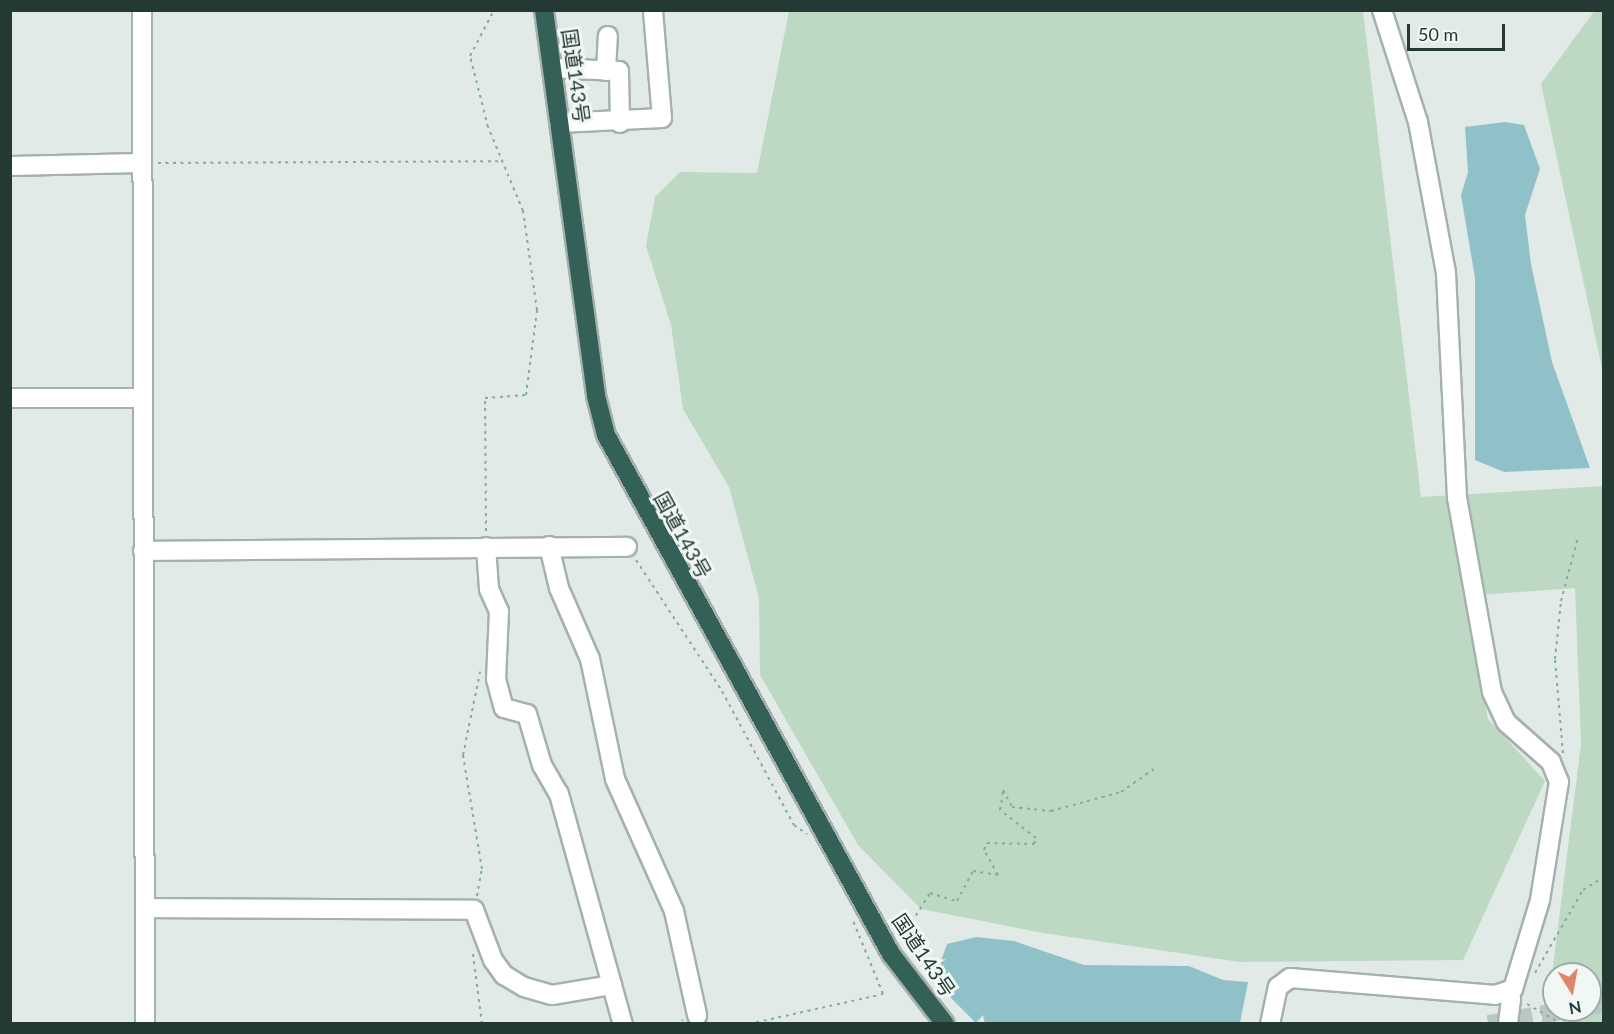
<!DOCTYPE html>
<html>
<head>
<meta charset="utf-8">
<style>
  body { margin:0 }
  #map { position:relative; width:1614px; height:1034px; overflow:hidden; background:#e1eae6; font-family:Lato,"Noto Sans JP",sans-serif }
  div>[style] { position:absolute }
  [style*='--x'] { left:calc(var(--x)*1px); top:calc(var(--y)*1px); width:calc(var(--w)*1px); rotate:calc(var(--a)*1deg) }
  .green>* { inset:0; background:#bdd9c4 }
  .water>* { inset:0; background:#90c1c9 }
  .highway-tunnel>* { height:18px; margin-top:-9px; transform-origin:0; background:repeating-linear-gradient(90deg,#bbc7c2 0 18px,transparent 0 27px) }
  .path>* { height:2px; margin-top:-1px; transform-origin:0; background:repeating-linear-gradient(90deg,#85aa9e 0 3px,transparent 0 7.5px) }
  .roads { filter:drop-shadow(2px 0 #a5b1ad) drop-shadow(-2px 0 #a5b1ad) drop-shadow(0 2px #a5b1ad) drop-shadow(0 -2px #a5b1ad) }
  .minor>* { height:18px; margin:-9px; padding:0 9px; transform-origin:9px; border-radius:9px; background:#fff }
  .highway>* { height:18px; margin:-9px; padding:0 9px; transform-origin:9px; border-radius:9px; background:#336157 }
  span { translate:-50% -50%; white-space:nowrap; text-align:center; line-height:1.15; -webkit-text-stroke:6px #f1f7f4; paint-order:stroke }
  .street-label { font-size:20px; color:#243933 }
  .frame { position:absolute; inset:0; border:12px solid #243933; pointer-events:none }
  .north { position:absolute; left:1542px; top:962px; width:60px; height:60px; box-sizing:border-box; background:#f1f7f4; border:2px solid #9faba7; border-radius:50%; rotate:169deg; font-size:16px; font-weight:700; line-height:24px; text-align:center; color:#243933 }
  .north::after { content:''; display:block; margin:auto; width:21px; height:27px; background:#e18568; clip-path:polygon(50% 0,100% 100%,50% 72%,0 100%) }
  .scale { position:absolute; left:1407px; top:24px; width:98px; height:27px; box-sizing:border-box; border:3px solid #243933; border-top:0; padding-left:8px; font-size:18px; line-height:21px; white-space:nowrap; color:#243933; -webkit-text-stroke:4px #f1f7f4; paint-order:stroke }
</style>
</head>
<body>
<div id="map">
  <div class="green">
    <div style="clip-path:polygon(1595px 10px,1604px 11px,1603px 373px,1541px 84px)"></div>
    <div style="clip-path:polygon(789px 11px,1363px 11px,1421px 497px,1603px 486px,1603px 1023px,1563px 1023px,1555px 1010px,1590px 1010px,1590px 974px,1554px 974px,1554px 1008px,1549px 999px,1581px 744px,1575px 588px,1464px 596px,1488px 719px,1545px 781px,1463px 960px,1240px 962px,1043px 933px,921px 909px,858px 845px,760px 675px,759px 598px,729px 487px,683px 409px,671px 325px,646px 246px,655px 197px,680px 172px,757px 173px)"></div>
  </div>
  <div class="water">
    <div style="clip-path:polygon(1505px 122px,1524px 125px,1540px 169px,1525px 215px,1531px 264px,1552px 362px,1590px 468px,1504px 472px,1475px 460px,1475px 278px,1461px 195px,1468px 172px,1465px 127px)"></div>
    <div style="clip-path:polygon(976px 937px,1014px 941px,1084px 965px,1189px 966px,1223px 980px,1248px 982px,1240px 1023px,985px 1024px,983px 1015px,976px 1023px,943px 990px,938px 969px,947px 944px)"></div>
  </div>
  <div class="highway-tunnel">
    <div style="--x:1590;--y:1006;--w:14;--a:-8"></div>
    <div style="--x:1488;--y:1024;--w:80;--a:-10"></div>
  </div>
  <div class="path">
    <div style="--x:158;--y:163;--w:345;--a:-0.3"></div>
    <div style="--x:486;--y:531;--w:133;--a:-90.4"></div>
    <div style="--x:485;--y:398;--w:41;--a:-4.2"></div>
    <div style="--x:526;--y:395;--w:86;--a:-82.6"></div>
    <div style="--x:537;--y:310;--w:100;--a:-98"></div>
    <div style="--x:523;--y:211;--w:91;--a:-112.6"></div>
    <div style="--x:488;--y:127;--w:73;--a:-104.2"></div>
    <div style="--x:470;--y:56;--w:52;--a:-62.4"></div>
    <div style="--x:636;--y:560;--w:157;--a:56.7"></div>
    <div style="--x:722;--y:691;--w:152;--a:61.8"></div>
    <div style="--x:794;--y:825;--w:16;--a:35"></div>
    <div style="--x:1563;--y:753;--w:94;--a:-94.9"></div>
    <div style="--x:1555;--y:659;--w:58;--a:-84.1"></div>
    <div style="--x:1561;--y:601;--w:66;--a:-75.1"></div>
    <div style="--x:477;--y:896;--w:27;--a:-80"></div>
    <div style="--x:482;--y:869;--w:116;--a:-99.5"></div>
    <div style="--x:463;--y:755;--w:85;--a:-78.4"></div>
    <div style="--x:900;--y:941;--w:57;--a:-58"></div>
    <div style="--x:930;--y:893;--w:28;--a:17"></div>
    <div style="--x:957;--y:901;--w:34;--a:-62"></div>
    <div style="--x:973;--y:871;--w:25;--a:9"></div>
    <div style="--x:998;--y:875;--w:29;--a:-119"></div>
    <div style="--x:984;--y:850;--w:8;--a:-67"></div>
    <div style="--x:987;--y:843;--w:47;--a:1.2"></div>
    <div style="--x:1034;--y:844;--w:6;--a:-72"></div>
    <div style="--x:1036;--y:838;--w:46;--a:-142.1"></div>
    <div style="--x:1000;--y:810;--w:20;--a:-81"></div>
    <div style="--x:1003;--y:790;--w:19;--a:62"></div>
    <div style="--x:1012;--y:807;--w:39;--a:6"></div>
    <div style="--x:1051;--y:811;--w:73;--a:-15.2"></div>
    <div style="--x:1121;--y:792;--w:40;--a:-34.9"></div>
    <div style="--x:473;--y:954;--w:71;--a:82.7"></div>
    <div style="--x:1535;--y:973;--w:96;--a:-60"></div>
    <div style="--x:1583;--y:890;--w:25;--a:-32"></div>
    <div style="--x:1527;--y:1004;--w:39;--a:30"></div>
    <div style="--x:675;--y:1024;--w:9;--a:-27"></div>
    <div style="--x:749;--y:1024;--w:137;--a:-12.6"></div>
    <div style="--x:883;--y:994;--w:82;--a:-112.2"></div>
  </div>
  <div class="roads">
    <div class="minor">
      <div style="--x:142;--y:10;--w:1014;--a:89.83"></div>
      <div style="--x:552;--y:68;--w:67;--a:2.6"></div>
      <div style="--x:619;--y:71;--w:52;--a:88.9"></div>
      <div style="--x:606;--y:71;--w:35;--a:-87"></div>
      <div style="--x:559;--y:123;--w:103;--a:-2.8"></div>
      <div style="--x:662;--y:118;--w:108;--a:-94.8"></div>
      <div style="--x:10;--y:166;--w:131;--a:-1.3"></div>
      <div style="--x:10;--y:398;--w:132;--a:0"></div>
      <div style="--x:549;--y:546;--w:43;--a:76.6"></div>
      <div style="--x:559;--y:588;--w:77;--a:66.4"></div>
      <div style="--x:590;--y:659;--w:123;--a:78.2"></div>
      <div style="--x:615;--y:779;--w:145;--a:65.9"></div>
      <div style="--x:674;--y:911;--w:107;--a:77.5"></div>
      <div style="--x:486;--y:547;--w:42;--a:85.9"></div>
      <div style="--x:489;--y:589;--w:24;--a:66"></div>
      <div style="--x:499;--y:611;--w:68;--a:92.5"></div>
      <div style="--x:496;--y:679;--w:30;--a:75"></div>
      <div style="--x:504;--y:708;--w:24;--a:15"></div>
      <div style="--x:527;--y:714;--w:53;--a:73.6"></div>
      <div style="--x:542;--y:765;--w:34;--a:60"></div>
      <div style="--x:559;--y:794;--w:239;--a:74.5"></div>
      <div style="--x:143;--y:551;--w:484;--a:-0.5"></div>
      <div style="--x:145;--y:908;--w:329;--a:0.3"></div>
      <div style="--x:474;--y:910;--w:53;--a:69.2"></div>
      <div style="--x:493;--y:960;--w:19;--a:54"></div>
      <div style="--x:504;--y:975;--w:23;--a:31"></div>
      <div style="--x:524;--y:987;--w:29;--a:16"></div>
      <div style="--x:552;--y:995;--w:61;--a:-9.5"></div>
      <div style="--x:1506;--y:993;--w:8;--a:50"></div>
      <div style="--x:1511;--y:999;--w:25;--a:97"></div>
      <div style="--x:1270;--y:1024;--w:38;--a:-78"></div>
      <div style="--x:1278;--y:987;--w:15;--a:-37"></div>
      <div style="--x:1290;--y:978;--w:206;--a:4.7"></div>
      <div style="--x:1495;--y:995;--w:19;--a:-18"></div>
      <div style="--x:1513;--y:989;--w:93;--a:-73.1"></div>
      <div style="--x:1540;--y:900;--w:120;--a:-80.9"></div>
      <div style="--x:1559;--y:782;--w:22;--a:-112"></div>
      <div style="--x:1551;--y:762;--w:60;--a:-138.4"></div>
      <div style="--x:1506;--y:722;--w:33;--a:-115"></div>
      <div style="--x:1492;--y:692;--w:197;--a:-100.2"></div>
      <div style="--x:1457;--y:498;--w:225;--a:-92.8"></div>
      <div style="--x:1446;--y:273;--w:154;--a:-100.5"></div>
      <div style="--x:1418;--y:122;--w:118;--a:-107.8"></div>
    </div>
    <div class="highway">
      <div style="--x:544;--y:10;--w:389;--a:82.3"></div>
      <div style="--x:596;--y:396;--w:40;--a:75.6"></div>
      <div style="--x:606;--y:435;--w:592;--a:61.23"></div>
      <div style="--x:891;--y:954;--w:88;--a:52.4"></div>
    </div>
  </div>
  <div class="street-label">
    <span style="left:576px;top:76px;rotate:82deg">国道143号</span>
    <span style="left:683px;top:535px;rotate:61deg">国道143号</span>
    <span style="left:924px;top:955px;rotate:56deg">国道143号</span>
  </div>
  <div class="frame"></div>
  <div class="north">N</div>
  <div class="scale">50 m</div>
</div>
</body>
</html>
